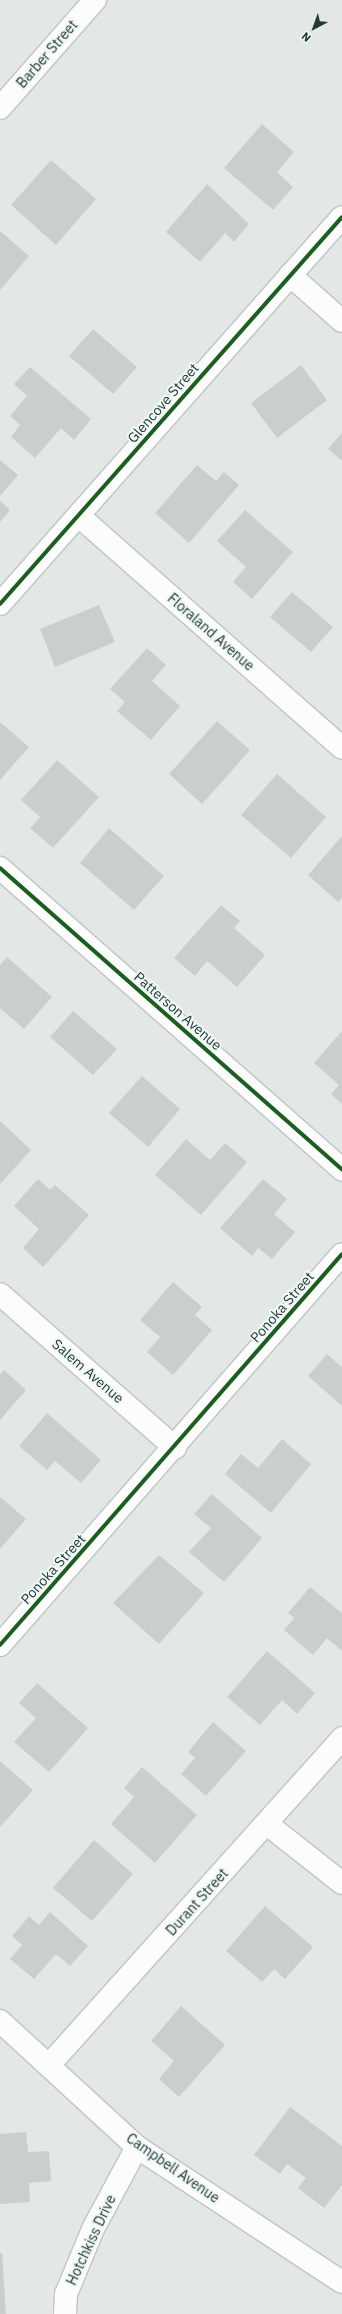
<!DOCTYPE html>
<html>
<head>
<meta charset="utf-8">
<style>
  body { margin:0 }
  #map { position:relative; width:342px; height:2314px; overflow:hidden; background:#e3e8e7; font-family:"IBM Plex Sans",sans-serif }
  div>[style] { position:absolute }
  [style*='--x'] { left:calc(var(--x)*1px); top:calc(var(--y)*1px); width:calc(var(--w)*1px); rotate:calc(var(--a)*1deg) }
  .building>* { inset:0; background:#c9cfce }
  .roads { filter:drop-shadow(1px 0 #c0c5c4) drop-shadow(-1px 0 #c0c5c4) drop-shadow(0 1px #c0c5c4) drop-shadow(0 -1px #c0c5c4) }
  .minor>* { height:22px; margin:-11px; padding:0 11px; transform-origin:11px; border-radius:11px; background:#fbfcfb }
  .tertiary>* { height:22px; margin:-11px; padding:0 11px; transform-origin:11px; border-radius:11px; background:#fbfcfb }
  .cycleway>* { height:4px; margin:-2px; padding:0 2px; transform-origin:2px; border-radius:2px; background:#1b5e20 }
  span { translate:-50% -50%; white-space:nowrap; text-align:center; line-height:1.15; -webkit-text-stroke:4px #f0f7f5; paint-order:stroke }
  .street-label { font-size:14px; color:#213a39 }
  .north { position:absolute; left:294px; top:8px; width:40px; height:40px; -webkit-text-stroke:3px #f0f7f5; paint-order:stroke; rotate:221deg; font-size:11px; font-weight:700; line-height:16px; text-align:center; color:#213a39 }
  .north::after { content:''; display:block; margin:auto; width:14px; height:18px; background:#213a39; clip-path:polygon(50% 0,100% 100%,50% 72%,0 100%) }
</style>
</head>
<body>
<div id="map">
  <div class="building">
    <div style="clip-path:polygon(262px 124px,294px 152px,277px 172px,293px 187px,273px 210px,224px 168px)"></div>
    <div style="clip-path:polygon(51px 160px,96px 199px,56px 245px,11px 205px)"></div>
    <div style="clip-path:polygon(207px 184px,249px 224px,234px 242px,225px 233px,200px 262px,166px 232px)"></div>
    <div style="clip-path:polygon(0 231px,29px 256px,0 290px)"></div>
    <div style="clip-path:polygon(93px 329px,137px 367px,113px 394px,69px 356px)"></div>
    <div style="clip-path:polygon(301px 365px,327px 400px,277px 438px,251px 403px)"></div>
    <div style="clip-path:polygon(30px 367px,91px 419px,74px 440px,61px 428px,35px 458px,11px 437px,20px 425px,10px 416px,27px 396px,14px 384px)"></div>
    <div style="clip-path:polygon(342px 433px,342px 461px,328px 449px)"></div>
    <div style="clip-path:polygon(0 460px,18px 475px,0 496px)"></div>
    <div style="clip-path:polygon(197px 465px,216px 481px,224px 472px,239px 485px,189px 543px,155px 513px)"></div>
    <div style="clip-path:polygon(0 501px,10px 510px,0 522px)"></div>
    <div style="clip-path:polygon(245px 510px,293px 552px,252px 599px,233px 582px,246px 567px,217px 541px)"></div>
    <div style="clip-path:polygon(292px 592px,333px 627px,311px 652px,270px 617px)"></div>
    <div style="clip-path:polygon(99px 605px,115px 642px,55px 667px,40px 629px)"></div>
    <div style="clip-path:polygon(147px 648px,166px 665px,152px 681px,180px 706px,151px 740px,117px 711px,125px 702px,110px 689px)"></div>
    <div style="clip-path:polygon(217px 721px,250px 750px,202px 804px,169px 774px)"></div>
    <div style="clip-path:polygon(0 722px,29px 747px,0 780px)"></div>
    <div style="clip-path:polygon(57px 760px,99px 797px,53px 848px,30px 828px,40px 817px,21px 800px)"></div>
    <div style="clip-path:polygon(277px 774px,326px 817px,291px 858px,241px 815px)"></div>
    <div style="clip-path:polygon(109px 828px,164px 876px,134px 910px,80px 863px)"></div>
    <div style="clip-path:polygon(342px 836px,342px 898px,338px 902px,308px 875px)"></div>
    <div style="clip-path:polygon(221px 905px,240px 921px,234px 928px,265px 955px,237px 987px,207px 961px,195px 976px,174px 958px)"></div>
    <div style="clip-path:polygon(7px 957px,52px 997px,24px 1029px,0 1008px,0 965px)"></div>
    <div style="clip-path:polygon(73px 1011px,117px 1049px,93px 1075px,50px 1037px)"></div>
    <div style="clip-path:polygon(342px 1031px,342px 1104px,331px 1094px,339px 1085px,314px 1063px)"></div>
    <div style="clip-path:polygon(142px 1076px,180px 1109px,148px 1147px,109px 1113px)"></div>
    <div style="clip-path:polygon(0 1121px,31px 1150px,0 1184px)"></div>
    <div style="clip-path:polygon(186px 1139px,210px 1160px,225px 1143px,247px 1162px,201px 1215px,155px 1175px)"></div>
    <div style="clip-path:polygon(38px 1179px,50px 1190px,55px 1185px,89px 1215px,43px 1267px,23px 1248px,39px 1229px,14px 1206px)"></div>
    <div style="clip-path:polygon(263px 1179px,287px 1199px,274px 1214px,295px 1232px,272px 1259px,258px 1248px,252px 1256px,220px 1228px)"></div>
    <div style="clip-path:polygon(173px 1282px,202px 1307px,195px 1315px,212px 1330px,173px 1375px,147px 1352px,160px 1337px,140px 1320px)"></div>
    <div style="clip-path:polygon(327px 1354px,342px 1367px,342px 1406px,308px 1376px)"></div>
    <div style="clip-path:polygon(4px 1370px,26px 1390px,0 1420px,0 1375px)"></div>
    <div style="clip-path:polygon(47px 1413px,101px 1460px,81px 1483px,55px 1461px,47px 1470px,19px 1446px)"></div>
    <div style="clip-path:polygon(282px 1439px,311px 1464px,271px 1513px,225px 1474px,241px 1454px,258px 1468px)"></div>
    <div style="clip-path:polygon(212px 1494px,262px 1538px,224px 1582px,189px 1552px,211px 1528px,194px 1514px)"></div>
    <div style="clip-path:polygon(0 1497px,26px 1519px,0 1549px)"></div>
    <div style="clip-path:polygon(159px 1555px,204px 1593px,159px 1644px,113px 1603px)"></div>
    <div style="clip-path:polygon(310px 1587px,342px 1613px,342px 1651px,327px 1638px,313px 1655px,284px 1630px,294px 1618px,288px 1613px)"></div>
    <div style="clip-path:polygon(267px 1651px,315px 1693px,297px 1714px,282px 1700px,260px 1725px,227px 1697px)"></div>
    <div style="clip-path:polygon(37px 1683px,88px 1728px,49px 1772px,14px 1742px,36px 1718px,19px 1703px)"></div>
    <div style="clip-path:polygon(213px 1722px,246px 1751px,206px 1796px,181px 1774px,195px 1758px,188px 1752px)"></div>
    <div style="clip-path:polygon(0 1761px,33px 1790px,0 1827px)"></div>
    <div style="clip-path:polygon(142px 1767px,197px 1815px,155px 1863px,111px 1824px,134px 1797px,124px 1788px)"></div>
    <div style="clip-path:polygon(94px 1840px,133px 1874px,92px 1921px,53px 1888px)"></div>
    <div style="clip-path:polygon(265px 1906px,313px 1947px,285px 1979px,274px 1969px,262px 1982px,226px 1951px)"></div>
    <div style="clip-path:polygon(50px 1912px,88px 1946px,70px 1966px,56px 1954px,34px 1979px,10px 1959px,22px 1945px,12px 1936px,29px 1916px,39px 1925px)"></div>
    <div style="clip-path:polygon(181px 2006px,225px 2045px,179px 2097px,159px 2079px,174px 2061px,151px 2041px)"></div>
    <div style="clip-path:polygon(290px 2107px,342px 2146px,342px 2185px,324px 2208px,298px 2188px,306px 2178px,287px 2164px,280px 2174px,254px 2155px)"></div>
    <div style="clip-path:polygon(26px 2132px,28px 2152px,49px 2151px,51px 2181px,29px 2183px,30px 2202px,0 2204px,0 2134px)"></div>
    <div style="clip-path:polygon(0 2253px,2px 2253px,6px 2314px,0 2314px)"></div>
  </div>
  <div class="roads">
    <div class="minor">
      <div style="--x:290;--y:275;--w:69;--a:41.5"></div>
      <div style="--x:79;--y:516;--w:351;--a:41.4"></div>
      <div style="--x:0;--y:604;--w:516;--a:-48.53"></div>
      <div style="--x:0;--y:868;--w:456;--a:41.4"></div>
      <div style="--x:0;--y:1294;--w:233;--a:41.3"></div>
      <div style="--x:0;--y:1645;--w:519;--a:-48.82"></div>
      <div style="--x:267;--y:1824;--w:95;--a:38.2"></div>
      <div style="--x:0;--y:2021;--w:186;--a:42.6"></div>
      <div style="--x:137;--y:2147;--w:245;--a:33.4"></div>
      <div style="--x:50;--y:2064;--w:438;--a:-48.1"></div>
      <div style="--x:65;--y:2314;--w:20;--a:-87"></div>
      <div style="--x:66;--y:2294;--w:70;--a:-67.4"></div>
      <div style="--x:93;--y:2229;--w:93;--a:-61.8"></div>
    </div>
    <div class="tertiary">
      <div style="--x:0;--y:108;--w:144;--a:-48.7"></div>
    </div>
  </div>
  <div class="cycleway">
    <div style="--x:0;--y:604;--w:516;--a:-48.53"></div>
    <div style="--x:0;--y:868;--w:456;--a:41.4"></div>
    <div style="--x:0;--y:1645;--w:519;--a:-48.82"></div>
  </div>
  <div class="street-label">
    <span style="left:47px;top:54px;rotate:-49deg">Barber Street</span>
    <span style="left:163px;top:403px;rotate:-49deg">Glencove Street</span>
    <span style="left:211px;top:632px;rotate:41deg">Floraland Avenue</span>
    <span style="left:178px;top:1011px;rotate:41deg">Patterson Avenue</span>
    <span style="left:282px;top:1307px;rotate:-49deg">Ponoka Street</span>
    <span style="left:88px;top:1371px;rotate:41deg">Salem Avenue</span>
    <span style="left:53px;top:1569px;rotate:-48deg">Ponoka Street</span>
    <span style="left:197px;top:1902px;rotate:-48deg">Durant Street</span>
    <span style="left:173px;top:2168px;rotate:35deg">Campbell Avenue</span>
    <span style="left:91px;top:2240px;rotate:-65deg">Hotchkiss Drive</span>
  </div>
  <div class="north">N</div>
</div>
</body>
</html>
